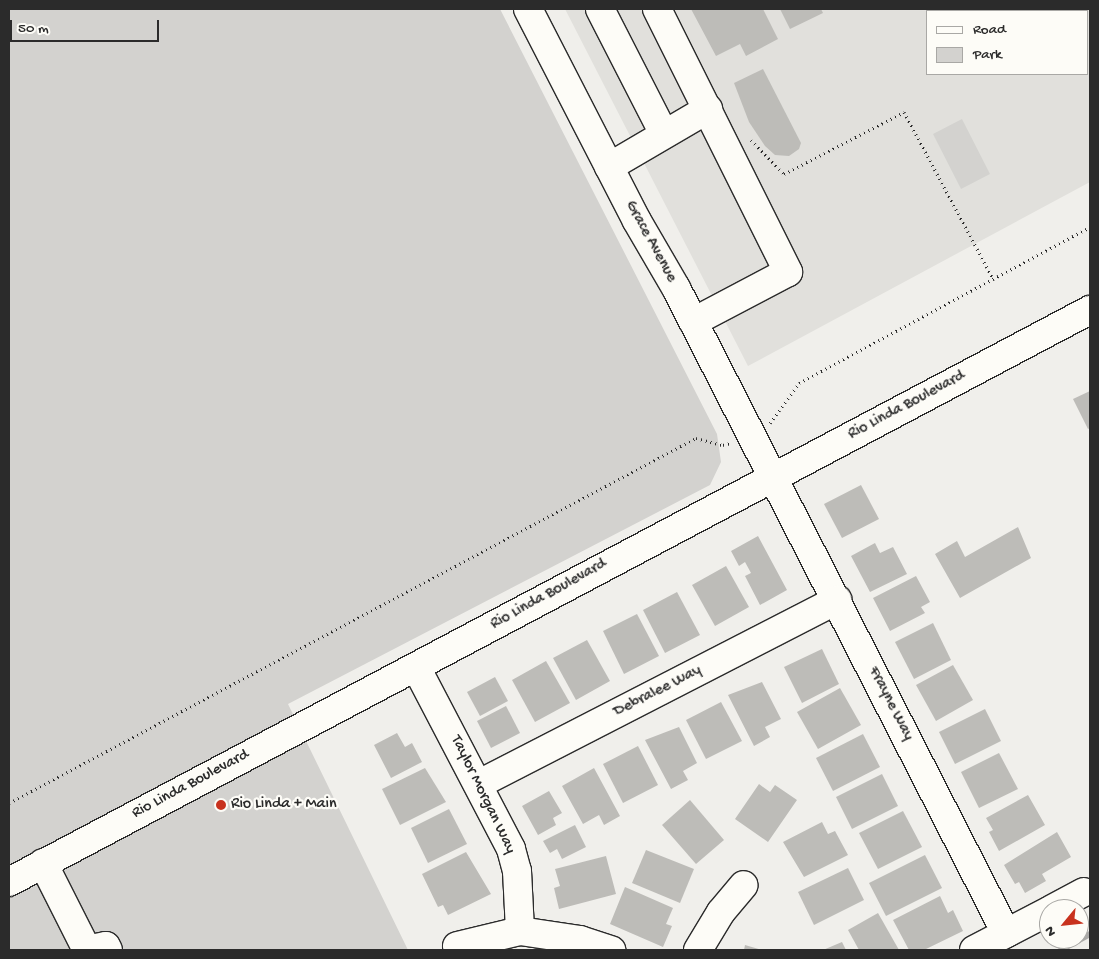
<!DOCTYPE html>
<html>
<head>
<meta charset="utf-8">
<style>
  body { margin:0 }
  #map { position:relative; width:1099px; height:959px; overflow:hidden; background:#f0efeb; font-family:"Gochi Hand",sans-serif }
  div>[style] { position:absolute }
  [style*='--x'] { left:calc(var(--x)*1px); top:calc(var(--y)*1px); width:calc(var(--w)*1px); rotate:calc(var(--a)*1deg) }
  .built>* { inset:0; background:#e1e0dc }
  .green>* { inset:0; background:#d3d2cf }
  .stream>* { height:6px; margin:-3px; padding:0 3px; transform-origin:3px; border-radius:3px; background:#aaa9a7 }
  .building>* { inset:0; background:#bdbcb8 }
  .path>* { height:3px; margin-top:-1.5px; transform-origin:0; background:repeating-linear-gradient(90deg,#2b2b2b 0 1px,transparent 0 5px) }
  .roads { filter:drop-shadow(1px 0 #2b2b2b) drop-shadow(-1px 0 #2b2b2b) drop-shadow(0 1px #2b2b2b) drop-shadow(0 -1px #2b2b2b) }
  .minor>* { height:28px; margin:-14px; padding:0 14px; transform-origin:14px; border-radius:14px; background:#fdfcf7 }
  .major>* { height:28px; margin:-14px; padding:0 14px; transform-origin:14px; border-radius:14px; background:#fdfcf7 }
  .dots>* { width:14px; height:14px; translate:-50% -50%; box-sizing:border-box; border:2px solid #fdfcf7; border-radius:50% }
  span { translate:-50% -50%; white-space:nowrap; text-align:center; line-height:1.15; -webkit-text-stroke:4.5px #fdfcf7; paint-order:stroke }
  .street-label { font-size:16px; color:#2b2b2b }
  .poi-label { font-size:16px; color:#2b2b2b }
  .left { translate:0 -50%; text-align:left }
  .frame { position:absolute; inset:0; border:10px solid #2b2b2b; pointer-events:none }
  .legend { position:absolute; left:926px; top:10px; width:162px; height:65px; box-sizing:border-box; background:#fdfcf7; border:1px solid #a9a8a5; margin:0; padding:6px 9px; list-style:none; font-size:15px; color:#2b2b2b }
  .legend li { display:flex; align-items:center; gap:10px; height:25px }
  .legend b { width:25px; border:1px solid #a9a8a5 }
  .north { position:absolute; left:1039px; top:899px; width:50px; height:50px; box-sizing:border-box; background:#fdfcf7; border:1px solid #a9a8a5; border-radius:50%; rotate:242deg; font-size:14px; font-weight:700; line-height:20px; text-align:center; color:#2b2b2b }
  .north::after { content:''; display:block; margin:auto; width:18px; height:22px; background:#c8321e; clip-path:polygon(50% 0,100% 100%,50% 72%,0 100%) }
  .scale { position:absolute; left:10px; top:20px; width:149px; height:22px; box-sizing:border-box; border:2px solid #2b2b2b; border-top:0; padding-left:6px; font-size:15px; line-height:18px; white-space:nowrap; color:#2b2b2b; -webkit-text-stroke:4px #fdfcf7; paint-order:stroke }
</style>
</head>
<body>
<div id="map">
  <div class="built">
    <div style="clip-path:polygon(evenodd,565px 9px,1090px 9px,1090px 182px,748px 366px,565px 9px,928px 11px,1088px 11px,1088px 74px,928px 74px,928px 11px)"></div>
  </div>
  <div class="green">
    <div style="clip-path:polygon(9px 9px,500px 9px,717px 434px,721px 462px,710px 485px,288px 704px,408px 950px,9px 950px)"></div>
    <div style="clip-path:polygon(962px 119px,990px 174px,961px 189px,933px 134px)"></div>
  </div>
  <div class="stream">
    <div style="--x:1061;--y:950;--w:33;--a:-29"></div>
  </div>
  <div class="building">
    <div style="clip-path:polygon(691px 9px,763px 9px,778px 39px,746px 56px,740px 44px,716px 56px)"></div>
    <div style="clip-path:polygon(780px 9px,821px 9px,823px 13px,790px 29px)"></div>
    <div style="clip-path:polygon(763px 69px,801px 143px,799px 149px,789px 156px,775px 155px,765px 146px,749px 122px,734px 83px)"></div>
    <div style="clip-path:polygon(1090px 391px,1090px 428px,1088px 429px,1073px 399px)"></div>
    <div style="clip-path:polygon(861px 485px,879px 519px,842px 538px,824px 504px)"></div>
    <div style="clip-path:polygon(1018px 527px,1031px 558px,960px 598px,935px 554px,957px 541px,965px 557px)"></div>
    <div style="clip-path:polygon(758px 536px,787px 590px,760px 605px,745px 576px,751px 573px,745px 562px,739px 566px,731px 551px)"></div>
    <div style="clip-path:polygon(875px 543px,880px 553px,893px 547px,907px 574px,870px 592px,851px 556px)"></div>
    <div style="clip-path:polygon(726px 566px,749px 607px,715px 626px,692px 585px)"></div>
    <div style="clip-path:polygon(916px 576px,930px 602px,921px 607px,925px 613px,890px 631px,873px 598px)"></div>
    <div style="clip-path:polygon(677px 592px,700px 635px,665px 653px,643px 610px)"></div>
    <div style="clip-path:polygon(637px 614px,659px 656px,624px 674px,603px 631px)"></div>
    <div style="clip-path:polygon(933px 623px,951px 660px,914px 679px,895px 642px)"></div>
    <div style="clip-path:polygon(587px 640px,610px 681px,576px 700px,553px 658px)"></div>
    <div style="clip-path:polygon(822px 649px,839px 684px,802px 703px,784px 667px)"></div>
    <div style="clip-path:polygon(546px 661px,570px 703px,535px 722px,512px 680px)"></div>
    <div style="clip-path:polygon(953px 665px,973px 700px,936px 721px,916px 685px)"></div>
    <div style="clip-path:polygon(495px 677px,508px 701px,480px 716px,467px 692px)"></div>
    <div style="clip-path:polygon(762px 682px,781px 719px,765px 727px,770px 737px,754px 746px,728px 695px)"></div>
    <div style="clip-path:polygon(840px 688px,861px 725px,818px 749px,797px 712px)"></div>
    <div style="clip-path:polygon(721px 702px,742px 741px,706px 759px,686px 720px)"></div>
    <div style="clip-path:polygon(506px 706px,520px 733px,491px 748px,477px 721px)"></div>
    <div style="clip-path:polygon(985px 709px,1001px 741px,955px 764px,939px 732px)"></div>
    <div style="clip-path:polygon(679px 727px,697px 763px,683px 771px,688px 780px,671px 789px,645px 740px)"></div>
    <div style="clip-path:polygon(397px 733px,405px 747px,412px 743px,422px 762px,391px 778px,374px 745px)"></div>
    <div style="clip-path:polygon(863px 734px,880px 767px,833px 791px,816px 758px)"></div>
    <div style="clip-path:polygon(638px 746px,658px 785px,623px 803px,603px 764px)"></div>
    <div style="clip-path:polygon(999px 753px,1018px 789px,979px 808px,961px 772px)"></div>
    <div style="clip-path:polygon(425px 768px,446px 802px,400px 825px,382px 789px)"></div>
    <div style="clip-path:polygon(594px 768px,620px 816px,604px 825px,599px 815px,583px 824px,562px 786px)"></div>
    <div style="clip-path:polygon(882px 774px,898px 806px,852px 829px,836px 797px)"></div>
    <div style="clip-path:polygon(759px 784px,770px 792px,775px 785px,797px 800px,768px 842px,735px 819px)"></div>
    <div style="clip-path:polygon(549px 791px,562px 813px,553px 818px,556px 825px,538px 835px,522px 806px)"></div>
    <div style="clip-path:polygon(1028px 795px,1045px 825px,999px 851px,989px 832px,993px 830px,986px 818px)"></div>
    <div style="clip-path:polygon(690px 800px,724px 840px,696px 864px,662px 825px)"></div>
    <div style="clip-path:polygon(449px 809px,467px 844px,428px 863px,411px 828px)"></div>
    <div style="clip-path:polygon(903px 811px,922px 847px,878px 869px,859px 833px)"></div>
    <div style="clip-path:polygon(822px 822px,828px 834px,835px 831px,848px 855px,804px 877px,783px 842px)"></div>
    <div style="clip-path:polygon(575px 825px,586px 847px,562px 859px,557px 849px,550px 853px,543px 841px)"></div>
    <div style="clip-path:polygon(1057px 832px,1071px 857px,1042px 874px,1046px 881px,1025px 893px,1019px 882px,1015px 884px,1004px 865px)"></div>
    <div style="clip-path:polygon(646px 850px,694px 869px,680px 903px,632px 883px)"></div>
    <div style="clip-path:polygon(466px 852px,491px 894px,448px 915px,443px 905px,438px 907px,422px 874px)"></div>
    <div style="clip-path:polygon(925px 855px,942px 888px,886px 916px,869px 883px)"></div>
    <div style="clip-path:polygon(606px 856px,616px 894px,559px 909px,554px 888px,560px 886px,555px 869px)"></div>
    <div style="clip-path:polygon(848px 868px,864px 900px,814px 925px,798px 892px)"></div>
    <div style="clip-path:polygon(625px 887px,673px 908px,666px 924px,672px 926px,663px 947px,610px 924px)"></div>
    <div style="clip-path:polygon(940px 896px,948px 913px,953px 910px,963px 931px,924px 950px,909px 950px,893px 920px)"></div>
    <div style="clip-path:polygon(878px 913px,899px 950px,859px 950px,848px 930px)"></div>
    <div style="clip-path:polygon(842px 942px,846px 950px,823px 950px)"></div>
    <div style="clip-path:polygon(745px 945px,762px 950px,744px 950px)"></div>
  </div>
  <div class="path">
    <div style="--x:751;--y:140;--w:47;--a:45.9"></div>
    <div style="--x:784;--y:174;--w:135;--a:-27.3"></div>
    <div style="--x:904;--y:112;--w:189;--a:61.9"></div>
    <div style="--x:770;--y:423;--w:49;--a:-54.1"></div>
    <div style="--x:799;--y:383;--w:330;--a:-28.2"></div>
    <div style="--x:9;--y:803;--w:778;--a:-27.98"></div>
    <div style="--x:696;--y:438;--w:28;--a:15"></div>
    <div style="--x:723;--y:445;--w:8;--a:-14"></div>
  </div>
  <div class="roads">
    <div class="minor">
      <div style="--x:528;--y:9;--w:238;--a:62.8"></div>
      <div style="--x:637;--y:221;--w:78;--a:59.8"></div>
      <div style="--x:676;--y:288;--w:725;--a:62.9"></div>
      <div style="--x:600;--y:9;--w:140;--a:62.9"></div>
      <div style="--x:657;--y:9;--w:294;--a:63.5"></div>
      <div style="--x:788;--y:272;--w:107;--a:152.2"></div>
      <div style="--x:609;--y:167;--w:115;--a:-30.4"></div>
      <div style="--x:416;--y:667;--w:205;--a:62.4"></div>
      <div style="--x:511;--y:849;--w:23;--a:75"></div>
      <div style="--x:517;--y:871;--w:60;--a:87.1"></div>
      <div style="--x:479;--y:784;--w:403;--a:-27.2"></div>
      <div style="--x:43;--y:863;--w:97;--a:63.2"></div>
      <div style="--x:87;--y:950;--w:19;--a:-12"></div>
      <div style="--x:106;--y:946;--w:4;--a:63"></div>
      <div style="--x:1052;--y:909;--w:36;--a:-28"></div>
      <div style="--x:457;--y:946;--w:65;--a:-13.4"></div>
      <div style="--x:520;--y:931;--w:61;--a:8.5"></div>
      <div style="--x:580;--y:940;--w:33;--a:18"></div>
      <div style="--x:698;--y:950;--w:44;--a:-58.8"></div>
      <div style="--x:721;--y:912;--w:35;--a:-50"></div>
      <div style="--x:974;--y:950;--w:85;--a:-27.5"></div>
    </div>
    <div class="major">
      <div style="--x:9;--y:882;--w:1223;--a:-27.89"></div>
    </div>
  </div>
  <div class="dots">
    <div style="left:221px;top:805px;background:#c8321e"></div>
  </div>
  <div class="street-label">
    <span style="left:650px;top:242px;rotate:61deg">Grace Avenue</span>
    <span style="left:907px;top:406px;rotate:-28deg">Rio Linda Boulevard</span>
    <span style="left:549px;top:595px;rotate:-29deg">Rio Linda Boulevard</span>
    <span style="left:658px;top:692px;rotate:-27deg">Debralee Way</span>
    <span style="left:890px;top:704px;rotate:63deg">Frayne Way</span>
    <span style="left:191px;top:785px;rotate:-28deg">Rio Linda Boulevard</span>
    <span style="left:482px;top:795px;rotate:64deg">Taylor Morgan Way</span>
  </div>
  <div class="poi-label">
    <span class="left" style="left:231px;top:805px">Rio Linda + Main</span>
  </div>
  <div class="frame"></div>
  <ul class="legend">
  <li><b style="height:6px;background:#fdfcf7"></b>Road</li>
  <li><b style="height:14px;background:#d3d2cf"></b>Park</li>
  </ul>
  <div class="north">N</div>
  <div class="scale">50 m</div>
</div>
</body>
</html>
